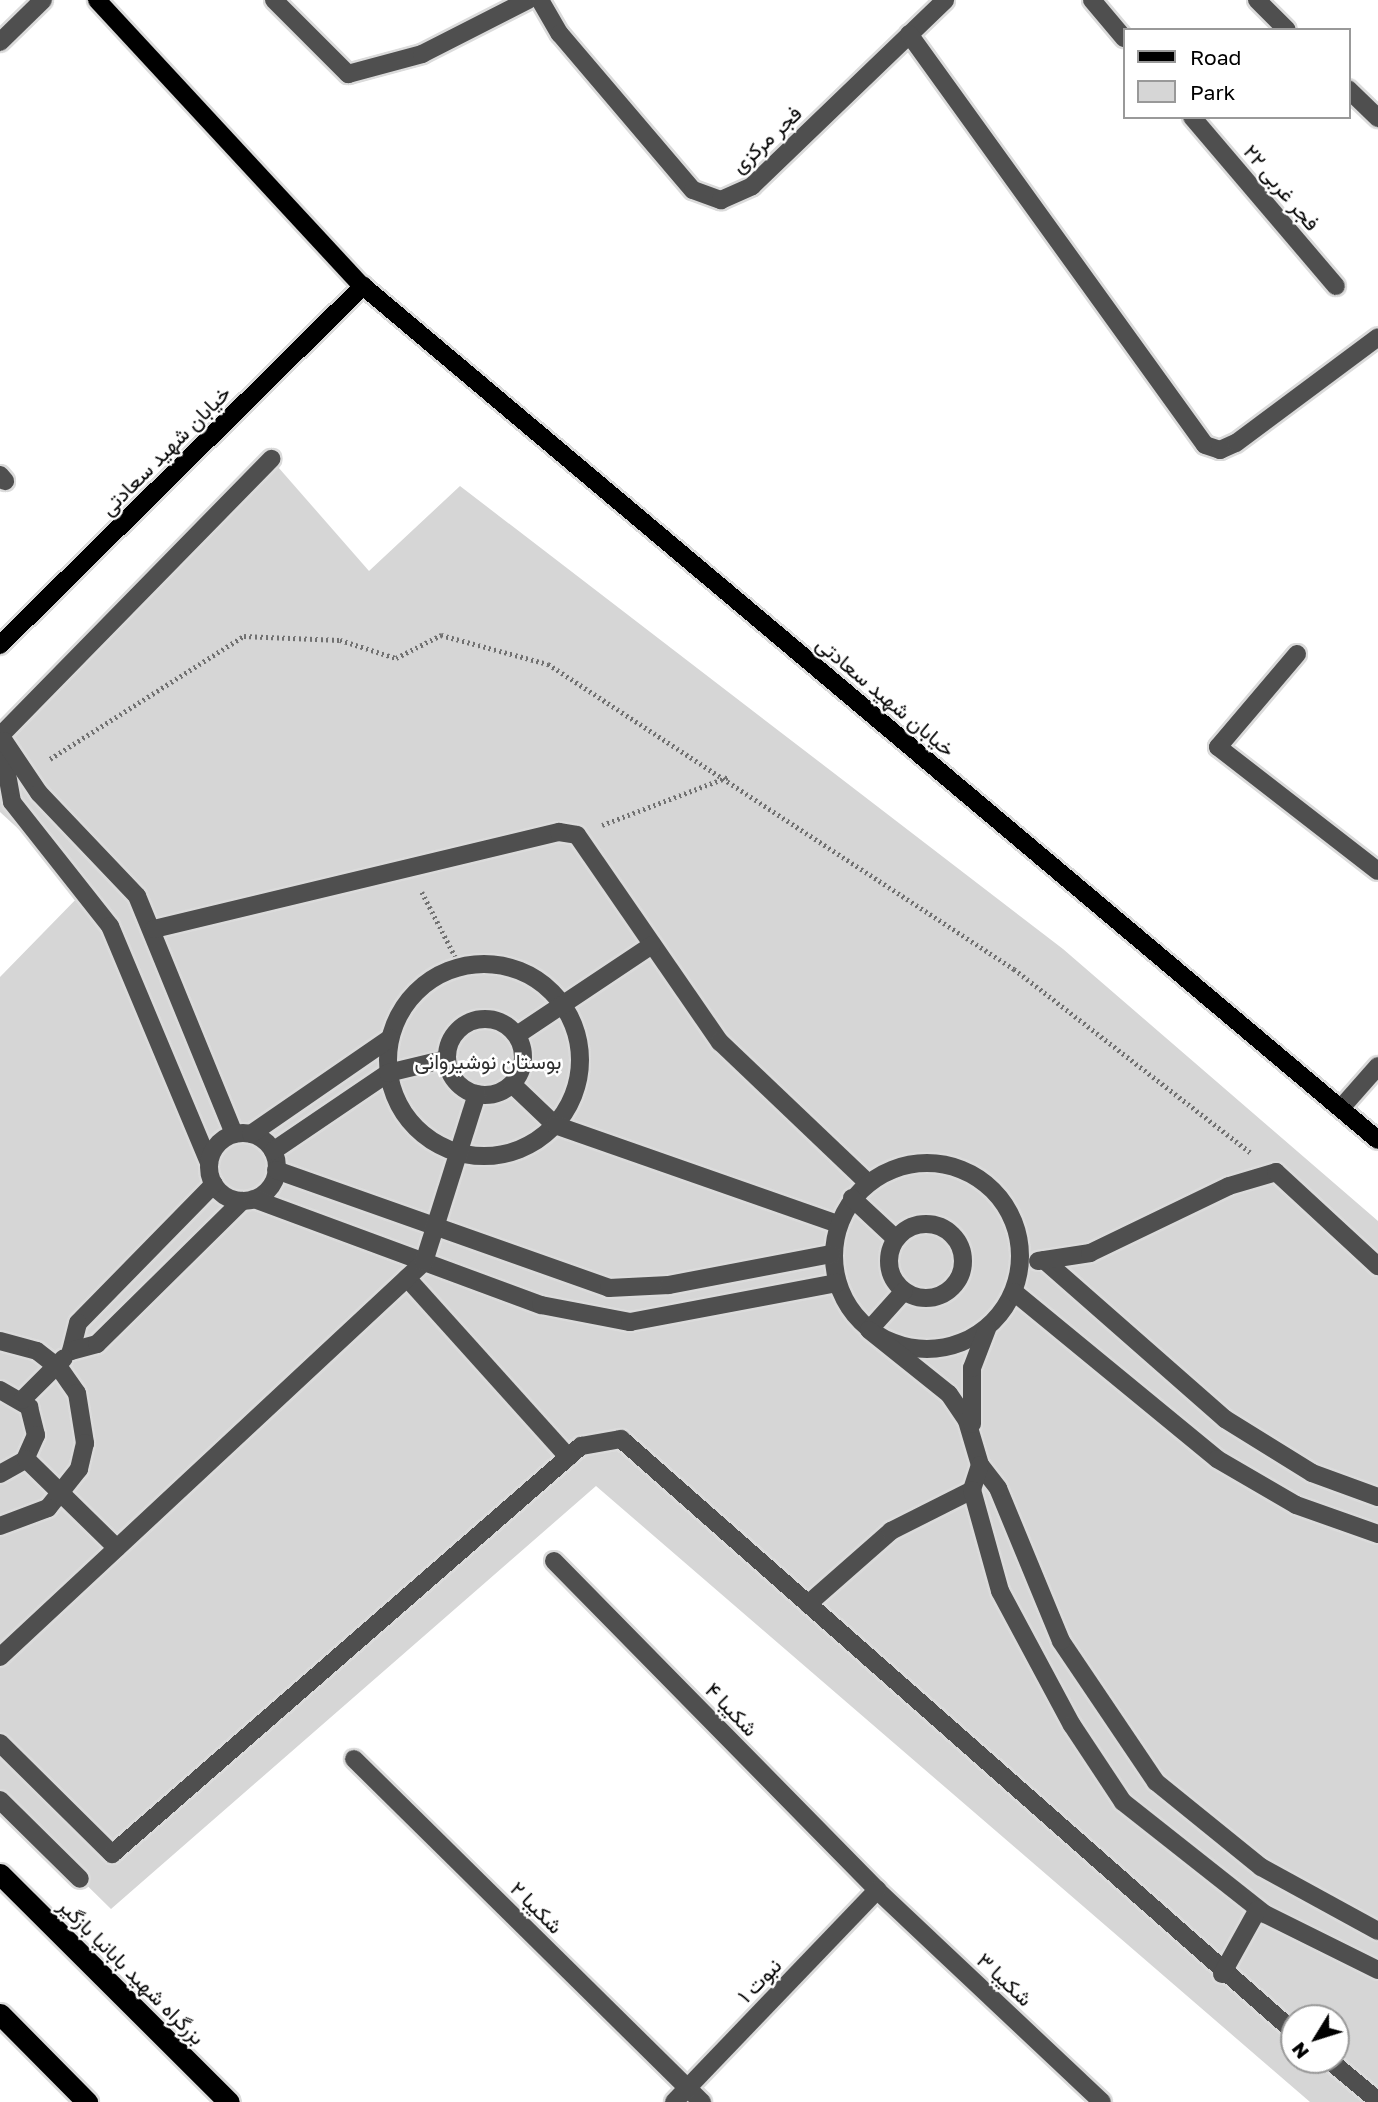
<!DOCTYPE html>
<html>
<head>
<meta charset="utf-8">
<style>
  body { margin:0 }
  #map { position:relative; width:1378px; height:2102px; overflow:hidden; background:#fff; font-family:"Golos Text",Vazirmatn,sans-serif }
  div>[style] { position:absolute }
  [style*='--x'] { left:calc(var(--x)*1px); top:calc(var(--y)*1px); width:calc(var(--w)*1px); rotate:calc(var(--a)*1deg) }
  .green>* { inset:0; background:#d6d6d6 }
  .path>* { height:4.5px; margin-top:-2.25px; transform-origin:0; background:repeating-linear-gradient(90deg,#717171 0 2px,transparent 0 5.5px) }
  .roads { filter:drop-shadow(2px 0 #dbdbdb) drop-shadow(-2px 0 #dbdbdb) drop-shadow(0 2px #dbdbdb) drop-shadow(0 -2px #dbdbdb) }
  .minor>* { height:18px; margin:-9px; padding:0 9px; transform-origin:9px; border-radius:9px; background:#4f4f4f }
  .minor>.ring { margin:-9px; padding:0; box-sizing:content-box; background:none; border:18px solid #4f4f4f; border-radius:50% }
  .major>* { height:18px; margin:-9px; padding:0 9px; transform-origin:9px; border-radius:9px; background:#000 }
  .highway>* { height:21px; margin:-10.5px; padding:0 10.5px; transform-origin:10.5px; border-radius:10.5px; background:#000 }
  span { translate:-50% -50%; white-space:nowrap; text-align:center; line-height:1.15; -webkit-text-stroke:5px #fff; paint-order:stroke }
  .street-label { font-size:21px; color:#000 }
  .park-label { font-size:21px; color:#2d2d2d }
  .legend { position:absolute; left:1123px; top:28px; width:228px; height:91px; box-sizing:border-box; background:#fff; border:2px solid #999; margin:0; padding:9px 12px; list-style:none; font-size:21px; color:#000 }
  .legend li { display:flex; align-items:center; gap:14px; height:35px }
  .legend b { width:35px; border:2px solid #999 }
  .north { position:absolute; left:1280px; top:2004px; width:70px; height:70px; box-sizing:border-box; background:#fff; border:2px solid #999; border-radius:50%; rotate:232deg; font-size:19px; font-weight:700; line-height:28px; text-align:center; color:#000 }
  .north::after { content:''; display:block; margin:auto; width:24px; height:32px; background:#000; clip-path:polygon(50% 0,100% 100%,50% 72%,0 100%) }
</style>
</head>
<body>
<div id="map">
  <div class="green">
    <div style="clip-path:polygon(evenodd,271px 459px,369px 571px,460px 486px,1063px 949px,1378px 1221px,1378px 2102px,1310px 2102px,596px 1486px,111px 1909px,0 1800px,0 977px,85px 890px,0 812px,0 736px,271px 459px,1294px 2018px,1336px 2018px,1336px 2060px,1294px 2060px,1294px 2018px)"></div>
  </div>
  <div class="path">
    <div style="--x:50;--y:759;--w:230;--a:-32.4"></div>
    <div style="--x:244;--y:636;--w:96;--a:2.4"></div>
    <div style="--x:340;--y:640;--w:59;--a:17.8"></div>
    <div style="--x:396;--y:658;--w:51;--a:-27.1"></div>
    <div style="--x:441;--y:635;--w:111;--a:15.2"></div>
    <div style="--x:548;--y:664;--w:557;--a:33.21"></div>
    <div style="--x:1014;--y:969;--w:299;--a:37.8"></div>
    <div style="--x:602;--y:825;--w:135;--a:-20.9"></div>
    <div style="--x:422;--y:892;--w:83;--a:62.8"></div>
  </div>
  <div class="roads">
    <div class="minor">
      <div style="--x:274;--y:0;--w:105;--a:45"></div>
      <div style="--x:348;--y:74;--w:77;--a:-15.1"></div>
      <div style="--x:422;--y:54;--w:119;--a:-27"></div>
      <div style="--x:540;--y:0;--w:39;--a:60"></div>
      <div style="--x:560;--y:34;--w:205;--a:49.6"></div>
      <div style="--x:693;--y:190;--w:30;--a:20"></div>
      <div style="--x:721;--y:200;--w:34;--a:-24"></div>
      <div style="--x:752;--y:186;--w:268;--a:-43.9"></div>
      <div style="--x:1092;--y:0;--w:50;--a:49.9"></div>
      <div style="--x:1257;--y:0;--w:42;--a:45"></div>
      <div style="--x:909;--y:34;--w:506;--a:54.24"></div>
      <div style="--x:1205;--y:445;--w:16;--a:18"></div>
      <div style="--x:1220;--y:450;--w:17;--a:-24"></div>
      <div style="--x:1236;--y:443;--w:177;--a:-36.7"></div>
      <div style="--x:0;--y:42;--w:60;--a:-44.3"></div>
      <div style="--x:1348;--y:89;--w:42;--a:44"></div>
      <div style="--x:1192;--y:117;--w:222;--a:49.6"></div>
      <div style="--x:0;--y:475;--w:8;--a:50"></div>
      <div style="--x:1297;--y:654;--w:122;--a:130.3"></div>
      <div style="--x:1218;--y:747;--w:202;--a:37.8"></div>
      <div style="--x:0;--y:735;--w:68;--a:79.8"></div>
      <div style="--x:12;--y:802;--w:158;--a:51.7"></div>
      <div style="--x:110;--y:926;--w:257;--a:67.3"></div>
      <div style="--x:0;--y:736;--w:388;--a:-45.6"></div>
      <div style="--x:4;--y:741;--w:63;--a:56.1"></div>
      <div style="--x:39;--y:793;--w:142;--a:46.4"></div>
      <div style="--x:137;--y:896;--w:257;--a:67.8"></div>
      <div style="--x:154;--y:929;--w:416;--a:-13.5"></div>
      <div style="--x:559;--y:832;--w:18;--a:9"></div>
      <div style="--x:577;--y:835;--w:252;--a:55.4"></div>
      <div style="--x:720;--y:1042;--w:204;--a:43.6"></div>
      <div class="ring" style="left:388px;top:964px;width:174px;height:174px"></div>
      <div class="ring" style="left:447px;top:1019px;width:58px;height:58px"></div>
      <div style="--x:517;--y:1035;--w:162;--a:-33.7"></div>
      <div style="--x:512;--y:1084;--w:59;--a:43.6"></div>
      <div style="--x:555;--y:1125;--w:300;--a:19.3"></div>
      <div style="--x:1341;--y:1108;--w:56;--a:-48.6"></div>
      <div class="ring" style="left:209px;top:1133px;width:50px;height:50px"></div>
      <div style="--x:251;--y:1134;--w:169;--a:-34.6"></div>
      <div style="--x:273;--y:1151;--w:139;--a:-34.1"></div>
      <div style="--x:388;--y:1073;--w:60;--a:-13.6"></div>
      <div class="ring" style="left:834px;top:1163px;width:168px;height:168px"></div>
      <div style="--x:276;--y:1170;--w:353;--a:19.5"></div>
      <div style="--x:609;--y:1288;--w:60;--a:-2.9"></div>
      <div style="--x:669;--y:1285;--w:166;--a:-10.8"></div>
      <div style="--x:214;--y:1184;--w:194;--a:134.4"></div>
      <div style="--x:78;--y:1323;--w:29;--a:104"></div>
      <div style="--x:71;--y:1351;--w:27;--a:-15"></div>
      <div style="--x:97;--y:1344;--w:204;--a:-44.6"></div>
      <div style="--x:852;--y:1198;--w:60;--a:43"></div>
      <div style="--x:254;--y:1199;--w:306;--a:20.3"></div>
      <div style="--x:541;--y:1305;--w:91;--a:10.8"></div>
      <div style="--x:630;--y:1322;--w:211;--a:-10.7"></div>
      <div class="ring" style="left:889px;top:1224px;width:56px;height:56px"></div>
      <div style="--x:1044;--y:1260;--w:241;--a:41.3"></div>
      <div style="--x:1225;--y:1419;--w:102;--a:31.8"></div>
      <div style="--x:1312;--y:1473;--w:70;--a:20"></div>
      <div style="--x:1038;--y:1261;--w:53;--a:-8.7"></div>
      <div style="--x:1090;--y:1253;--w:154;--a:-25.7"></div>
      <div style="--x:1229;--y:1186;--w:49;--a:-16.6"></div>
      <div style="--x:1276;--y:1172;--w:139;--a:42.7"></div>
      <div style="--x:407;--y:1278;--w:241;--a:48"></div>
      <div style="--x:904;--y:1291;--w:52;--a:131.9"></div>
      <div style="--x:869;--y:1330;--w:102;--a:38.7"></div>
      <div style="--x:949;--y:1394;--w:32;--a:56"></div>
      <div style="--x:967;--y:1421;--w:46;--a:73.5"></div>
      <div style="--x:1014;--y:1292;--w:263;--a:39.4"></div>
      <div style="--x:1217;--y:1459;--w:91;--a:30.2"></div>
      <div style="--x:1296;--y:1505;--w:87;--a:19.5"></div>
      <div style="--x:0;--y:1341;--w:38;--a:15"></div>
      <div style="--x:37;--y:1351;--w:29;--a:38"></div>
      <div style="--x:60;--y:1369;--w:29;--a:55"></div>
      <div style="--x:77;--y:1393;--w:51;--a:80.9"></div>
      <div style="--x:85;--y:1443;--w:27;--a:103"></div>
      <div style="--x:79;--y:1469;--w:50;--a:128.5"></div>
      <div style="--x:48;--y:1508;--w:51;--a:159.4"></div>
      <div style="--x:0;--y:1390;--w:34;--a:30"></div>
      <div style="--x:29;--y:1407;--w:29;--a:76"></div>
      <div style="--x:36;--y:1435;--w:27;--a:114"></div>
      <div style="--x:25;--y:1460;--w:29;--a:151"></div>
      <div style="--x:22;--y:1400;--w:59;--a:-45"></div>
      <div style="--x:972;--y:1424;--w:56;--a:-90"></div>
      <div style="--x:972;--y:1368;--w:42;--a:-69"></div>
      <div style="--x:26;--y:1459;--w:127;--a:44.4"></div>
      <div style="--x:554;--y:1561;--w:461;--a:45.5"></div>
      <div style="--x:877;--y:1890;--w:309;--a:43.3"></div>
      <div style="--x:808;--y:1604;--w:111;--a:-41.3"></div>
      <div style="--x:891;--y:1531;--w:91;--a:-26.8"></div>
      <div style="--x:0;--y:1657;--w:579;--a:-42.97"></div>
      <div style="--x:424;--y:1262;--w:176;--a:-72.5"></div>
      <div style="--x:0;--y:1743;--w:158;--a:44.7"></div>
      <div style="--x:112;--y:1854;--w:622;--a:-41.02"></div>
      <div style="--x:581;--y:1446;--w:41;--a:-9.9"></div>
      <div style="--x:621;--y:1439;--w:897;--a:41.38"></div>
      <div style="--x:354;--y:1759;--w:489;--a:44.6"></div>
      <div style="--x:0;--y:1800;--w:112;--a:44.6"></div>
      <div style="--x:1378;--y:1931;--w:133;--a:-151.3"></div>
      <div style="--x:1261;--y:1867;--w:135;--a:-141"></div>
      <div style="--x:1156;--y:1782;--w:170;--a:-124"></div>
      <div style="--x:1061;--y:1641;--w:165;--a:-112.4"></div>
      <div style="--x:998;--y:1488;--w:29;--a:-128"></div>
      <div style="--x:980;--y:1465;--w:26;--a:108"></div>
      <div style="--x:972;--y:1490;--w:105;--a:74.5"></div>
      <div style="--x:1000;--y:1591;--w:152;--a:61.8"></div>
      <div style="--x:1072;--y:1725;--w:92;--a:56.5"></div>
      <div style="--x:1123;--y:1802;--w:181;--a:38.3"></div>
      <div style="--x:1265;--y:1914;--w:126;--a:26.4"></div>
      <div style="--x:1222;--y:1974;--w:74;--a:-61"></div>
      <div style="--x:1329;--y:2060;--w:64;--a:39.9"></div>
      <div style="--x:674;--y:2102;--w:294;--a:-46.2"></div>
    </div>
    <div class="major">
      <div style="--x:97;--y:0;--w:393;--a:47.2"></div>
      <div style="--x:0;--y:645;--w:511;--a:-44.68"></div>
      <div style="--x:363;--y:286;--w:1326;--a:40.08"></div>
    </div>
    <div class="highway">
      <div style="--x:0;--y:1874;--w:323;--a:44.9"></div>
      <div style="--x:0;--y:2014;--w:124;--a:45.3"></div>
    </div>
  </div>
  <div class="street-label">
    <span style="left:766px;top:139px;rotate:-43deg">فجر مرکزی</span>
    <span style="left:1282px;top:187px;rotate:50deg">فجر غربی ۲۲</span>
    <span style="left:165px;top:450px;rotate:-45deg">خیابان شهید سعادتی</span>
    <span style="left:886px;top:696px;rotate:40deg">خیابان شهید سعادتی</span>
    <span style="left:732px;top:1709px;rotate:46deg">شکیبا ۴</span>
    <span style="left:537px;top:1907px;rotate:45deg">شکیبا ۲</span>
    <span style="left:132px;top:1971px;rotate:45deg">بزرگراه شهید بابانیا بازگیر</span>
    <span style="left:1005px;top:1979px;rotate:43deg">شکیبا ۳</span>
    <span style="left:759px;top:1980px;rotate:-46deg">نبوت ۱</span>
  </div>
  <div class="park-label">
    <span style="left:488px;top:1061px">بوستان نوشیروانی</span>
  </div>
  <ul class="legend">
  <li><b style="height:9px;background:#000"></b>Road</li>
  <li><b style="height:19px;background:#d6d6d6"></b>Park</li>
  </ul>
  <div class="north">N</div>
</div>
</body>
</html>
